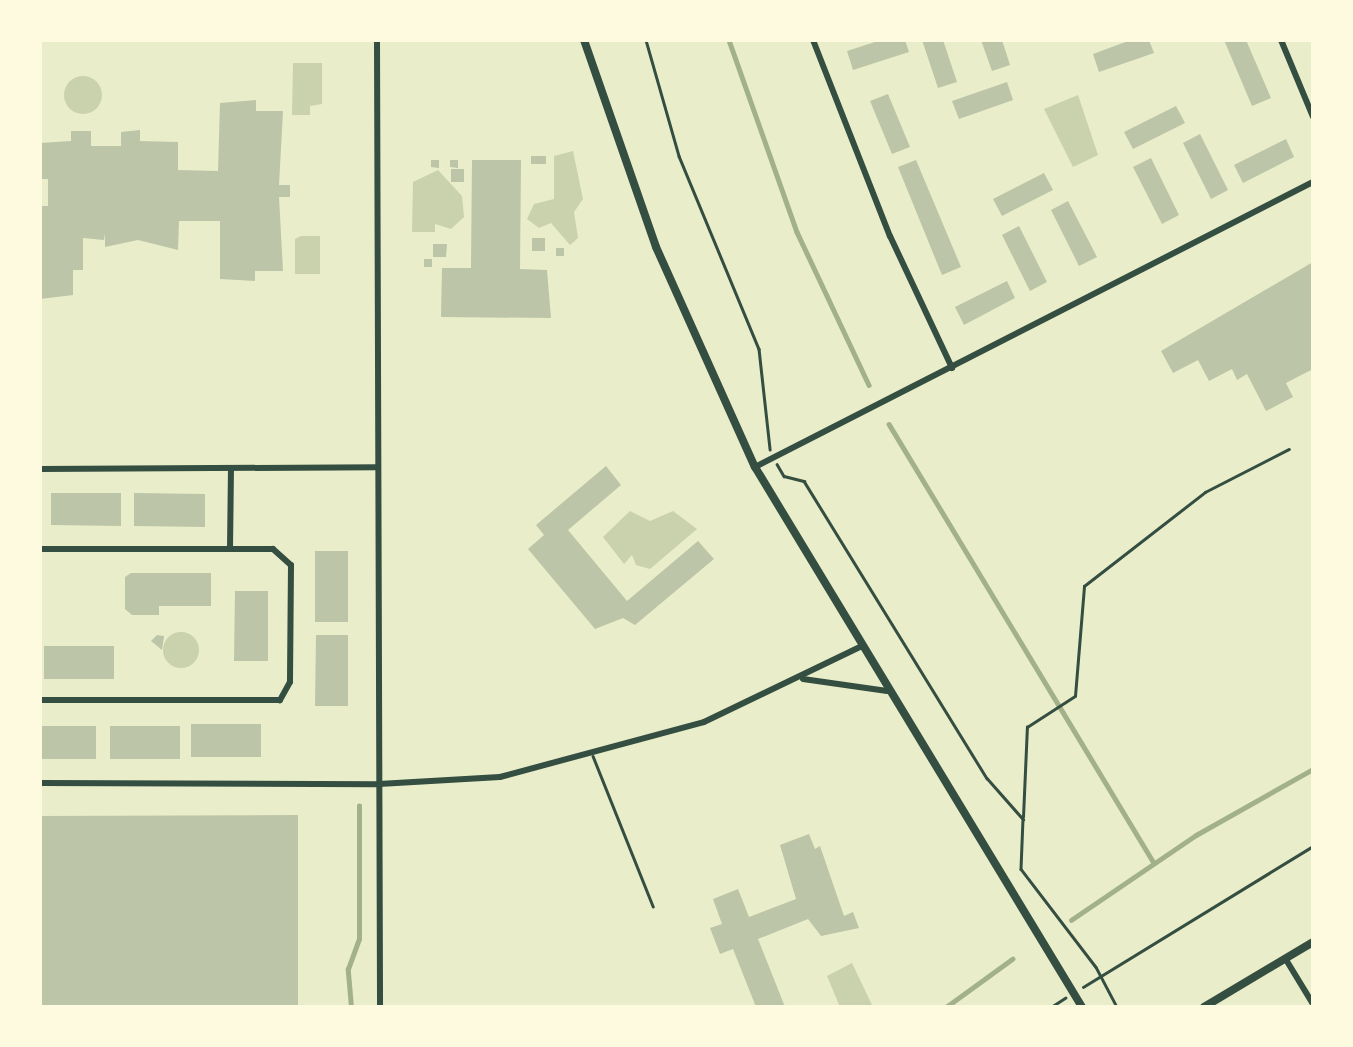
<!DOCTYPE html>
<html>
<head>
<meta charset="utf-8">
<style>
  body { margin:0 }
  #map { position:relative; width:1353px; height:1047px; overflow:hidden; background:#e9edc9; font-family:Spectral,serif }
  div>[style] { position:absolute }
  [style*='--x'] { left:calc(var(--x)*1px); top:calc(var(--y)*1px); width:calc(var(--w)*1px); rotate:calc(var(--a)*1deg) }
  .green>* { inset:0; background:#cad2ad }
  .round { border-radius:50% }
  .stream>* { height:4.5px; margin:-2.25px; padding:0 2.25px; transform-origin:2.25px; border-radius:2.25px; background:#a3b18a }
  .building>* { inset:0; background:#bcc5a7 }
  .path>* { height:2.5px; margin:-1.25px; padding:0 1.25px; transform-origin:1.25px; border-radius:1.25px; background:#344e41 }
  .service>* { height:2.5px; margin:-1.25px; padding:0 1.25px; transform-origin:1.25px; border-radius:1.25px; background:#344e41 }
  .minor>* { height:6px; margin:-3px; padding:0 3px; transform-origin:3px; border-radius:3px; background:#344e41 }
  .tertiary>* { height:8px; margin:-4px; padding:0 4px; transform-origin:4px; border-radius:4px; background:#344e41 }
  span { translate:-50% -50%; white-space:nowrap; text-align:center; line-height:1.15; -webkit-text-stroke:5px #fefae0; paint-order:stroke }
  .frame { position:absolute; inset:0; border:42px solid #fefae0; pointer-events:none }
</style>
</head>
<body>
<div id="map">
  <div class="green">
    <div style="clip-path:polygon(293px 63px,322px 63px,322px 104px,310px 106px,310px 115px,292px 115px)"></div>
    <div class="round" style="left:64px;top:76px;width:38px;height:38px"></div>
    <div style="clip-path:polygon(1078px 95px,1098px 155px,1073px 167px,1044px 109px)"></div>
    <div style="clip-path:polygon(573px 151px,583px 199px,574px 212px,578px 238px,570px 245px,551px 223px,539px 228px,527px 219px,534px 204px,554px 199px,554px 156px)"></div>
    <div style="clip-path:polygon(438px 170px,462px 196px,464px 217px,451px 229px,435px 224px,435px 232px,412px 232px,413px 182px)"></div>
    <div style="clip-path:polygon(301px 236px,320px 236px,320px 274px,295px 274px,295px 239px)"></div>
    <div style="clip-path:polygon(630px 511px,650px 521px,673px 511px,697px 529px,650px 569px,636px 565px,632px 555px,624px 564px,603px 537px)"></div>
    <div class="round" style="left:163px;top:632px;width:36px;height:36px"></div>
    <div style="clip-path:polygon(852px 963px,872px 1005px,869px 1007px,840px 1007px,827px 976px)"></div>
  </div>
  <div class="stream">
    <div style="--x:729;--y:40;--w:204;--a:70.5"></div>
    <div style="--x:797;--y:232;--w:169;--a:64.8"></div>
    <div style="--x:889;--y:424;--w:513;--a:58.88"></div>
    <div style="--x:1071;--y:920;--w:151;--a:-34.2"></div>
    <div style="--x:1196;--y:835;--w:134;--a:-29.4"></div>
    <div style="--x:351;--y:1007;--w:38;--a:-95"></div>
    <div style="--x:348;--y:969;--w:32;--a:-70"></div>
    <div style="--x:359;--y:939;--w:133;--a:-90"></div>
    <div style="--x:946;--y:1007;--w:82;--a:-36"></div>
  </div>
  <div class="building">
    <div style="clip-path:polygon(881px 40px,905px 40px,909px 52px,853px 70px,847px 51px)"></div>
    <div style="clip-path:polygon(922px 40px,943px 40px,957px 82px,938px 88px)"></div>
    <div style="clip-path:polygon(981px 40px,1002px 40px,1010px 65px,992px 71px)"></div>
    <div style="clip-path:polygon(1131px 40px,1149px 40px,1154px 53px,1099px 72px,1093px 54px)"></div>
    <div style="clip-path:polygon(1224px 40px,1246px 40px,1271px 98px,1252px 106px)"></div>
    <div style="clip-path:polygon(1007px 82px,1013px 100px,959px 119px,952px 101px)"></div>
    <div style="clip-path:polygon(888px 94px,910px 147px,892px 154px,870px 101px)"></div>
    <div style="clip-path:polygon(256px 100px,256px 111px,283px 111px,279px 185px,290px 185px,290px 197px,279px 197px,283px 271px,255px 271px,255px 281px,220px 279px,220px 221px,179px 221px,178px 250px,138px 240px,105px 247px,105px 233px,104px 240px,83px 238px,83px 270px,73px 270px,73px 295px,40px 299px,40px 206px,48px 206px,48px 179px,40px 179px,40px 143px,71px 141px,71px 131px,91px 131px,91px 146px,121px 146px,121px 132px,140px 130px,140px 141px,178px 142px,178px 170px,218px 171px,220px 103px)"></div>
    <div style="clip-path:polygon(1176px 106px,1185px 123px,1133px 149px,1124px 132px)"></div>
    <div style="clip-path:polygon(1200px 134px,1228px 190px,1211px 199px,1183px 143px)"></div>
    <div style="clip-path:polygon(1286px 139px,1294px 157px,1243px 183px,1234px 165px)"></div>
    <div style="clip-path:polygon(531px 156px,546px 156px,546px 164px,531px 164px)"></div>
    <div style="clip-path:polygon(1151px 158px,1179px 215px,1162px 224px,1133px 167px)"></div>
    <div style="clip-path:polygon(431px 160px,439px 160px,439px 168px,431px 167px)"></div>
    <div style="clip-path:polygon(450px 160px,458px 160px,458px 168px,450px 167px)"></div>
    <div style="clip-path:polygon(472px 160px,521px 160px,520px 269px,547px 270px,551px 318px,441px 317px,442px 268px,471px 268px)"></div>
    <div style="clip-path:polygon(916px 160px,961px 267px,942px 275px,898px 167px)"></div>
    <div style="clip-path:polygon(451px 169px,464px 169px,464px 182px,451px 182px)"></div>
    <div style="clip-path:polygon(1044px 173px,1053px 190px,1002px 216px,993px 199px)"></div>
    <div style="clip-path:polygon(1068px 201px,1097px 257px,1079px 266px,1051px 210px)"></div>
    <div style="clip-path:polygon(1019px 226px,1047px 282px,1030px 291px,1002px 235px)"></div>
    <div style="clip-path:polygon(532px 238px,545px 238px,545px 251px,532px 251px)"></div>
    <div style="clip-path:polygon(433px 244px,447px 244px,446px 257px,433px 257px)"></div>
    <div style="clip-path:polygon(556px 248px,564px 248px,564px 256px,556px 256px)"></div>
    <div style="clip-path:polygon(424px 259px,432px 259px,432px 267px,424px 267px)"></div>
    <div style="clip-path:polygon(1313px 262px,1313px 369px,1286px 383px,1293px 397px,1266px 411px,1247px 374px,1237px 380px,1232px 369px,1209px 381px,1198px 360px,1173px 373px,1161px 351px)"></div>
    <div style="clip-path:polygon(1007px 281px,1015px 298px,964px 325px,955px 307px)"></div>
    <div style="clip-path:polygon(606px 466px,621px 485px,568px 530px,627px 601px,698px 541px,714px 559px,635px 625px,623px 618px,595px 629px,528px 549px,544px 535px,536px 525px)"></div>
    <div style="clip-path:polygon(51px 493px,121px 493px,121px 526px,51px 525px)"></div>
    <div style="clip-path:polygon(134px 493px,205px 494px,205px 527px,134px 526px)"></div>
    <div style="clip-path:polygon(315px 551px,348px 551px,348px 622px,315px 622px)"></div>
    <div style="clip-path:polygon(131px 573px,211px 573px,211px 606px,159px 606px,159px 615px,132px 615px,125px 609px,125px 577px)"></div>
    <div style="clip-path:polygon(235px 591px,268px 591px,268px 661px,234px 661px)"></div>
    <div style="clip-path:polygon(157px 635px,164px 636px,162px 650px,151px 641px)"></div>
    <div style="clip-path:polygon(316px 635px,348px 635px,348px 706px,315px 706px)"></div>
    <div style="clip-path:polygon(44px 646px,114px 646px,114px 679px,44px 679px)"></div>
    <div style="clip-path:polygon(191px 724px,261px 724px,261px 757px,191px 757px)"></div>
    <div style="clip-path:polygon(40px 726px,96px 726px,96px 759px,40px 759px)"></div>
    <div style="clip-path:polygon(110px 726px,180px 726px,180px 759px,110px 759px)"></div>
    <div style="clip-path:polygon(298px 815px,298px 1007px,40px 1007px,40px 816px)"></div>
    <div style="clip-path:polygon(809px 834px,815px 849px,820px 846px,844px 916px,853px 912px,859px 928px,821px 936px,808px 919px,758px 939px,785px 1007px,756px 1007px,733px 949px,720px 954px,710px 928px,722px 924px,713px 899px,738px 889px,749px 917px,796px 899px,780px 845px)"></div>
  </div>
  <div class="path">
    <div style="--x:646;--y:40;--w:121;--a:74.1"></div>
    <div style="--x:679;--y:156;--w:209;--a:67.5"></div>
    <div style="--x:759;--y:349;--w:101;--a:83.7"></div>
    <div style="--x:777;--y:464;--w:14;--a:60"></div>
    <div style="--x:784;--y:476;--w:21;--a:14"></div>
    <div style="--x:804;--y:481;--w:349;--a:58.4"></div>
    <div style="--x:987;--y:778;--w:55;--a:48.7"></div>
    <div style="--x:1023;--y:819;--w:50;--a:92.3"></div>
    <div style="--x:1021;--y:869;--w:123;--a:52.6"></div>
    <div style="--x:1096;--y:967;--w:45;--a:62.3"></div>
    <div style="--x:1023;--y:817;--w:90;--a:-87.5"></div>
    <div style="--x:1027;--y:727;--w:57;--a:-32.9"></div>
    <div style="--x:1075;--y:696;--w:110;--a:-85.3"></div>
    <div style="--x:1084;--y:586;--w:153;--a:-37.8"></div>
    <div style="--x:1205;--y:492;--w:94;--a:-27.1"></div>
    <div style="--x:1083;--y:987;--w:270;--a:-31.5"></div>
    <div style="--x:1051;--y:1007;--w:17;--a:-33"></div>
  </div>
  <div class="service">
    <div style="--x:593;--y:756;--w:162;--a:68.2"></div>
  </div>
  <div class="minor">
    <div style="--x:377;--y:40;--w:967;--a:89.82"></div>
    <div style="--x:813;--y:40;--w:211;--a:68.6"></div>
    <div style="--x:890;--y:236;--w:146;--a:64.8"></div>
    <div style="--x:1281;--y:40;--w:83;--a:67.4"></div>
    <div style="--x:755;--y:467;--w:627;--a:-27.06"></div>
    <div style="--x:40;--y:469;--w:338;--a:-0.3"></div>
    <div style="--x:40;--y:549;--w:233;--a:0"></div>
    <div style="--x:273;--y:549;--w:24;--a:42"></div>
    <div style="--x:291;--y:565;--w:117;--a:90.5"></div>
    <div style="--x:290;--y:682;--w:21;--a:119"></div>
    <div style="--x:280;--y:700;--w:240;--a:180"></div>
    <div style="--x:230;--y:549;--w:81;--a:-89.3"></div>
    <div style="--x:803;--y:679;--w:85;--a:8.1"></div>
    <div style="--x:40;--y:783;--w:339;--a:0.2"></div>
    <div style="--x:379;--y:784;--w:121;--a:-3.3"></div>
    <div style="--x:500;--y:777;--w:211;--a:-15.1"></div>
    <div style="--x:704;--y:722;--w:173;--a:-25.7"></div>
    <div style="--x:1285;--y:958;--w:54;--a:58.7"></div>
  </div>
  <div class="tertiary">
    <div style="--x:584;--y:40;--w:219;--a:70.8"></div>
    <div style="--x:656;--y:247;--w:241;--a:65.8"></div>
    <div style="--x:755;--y:467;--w:631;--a:58.8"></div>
    <div style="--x:1204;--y:1007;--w:127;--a:-30.8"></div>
  </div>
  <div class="frame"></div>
</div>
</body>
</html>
